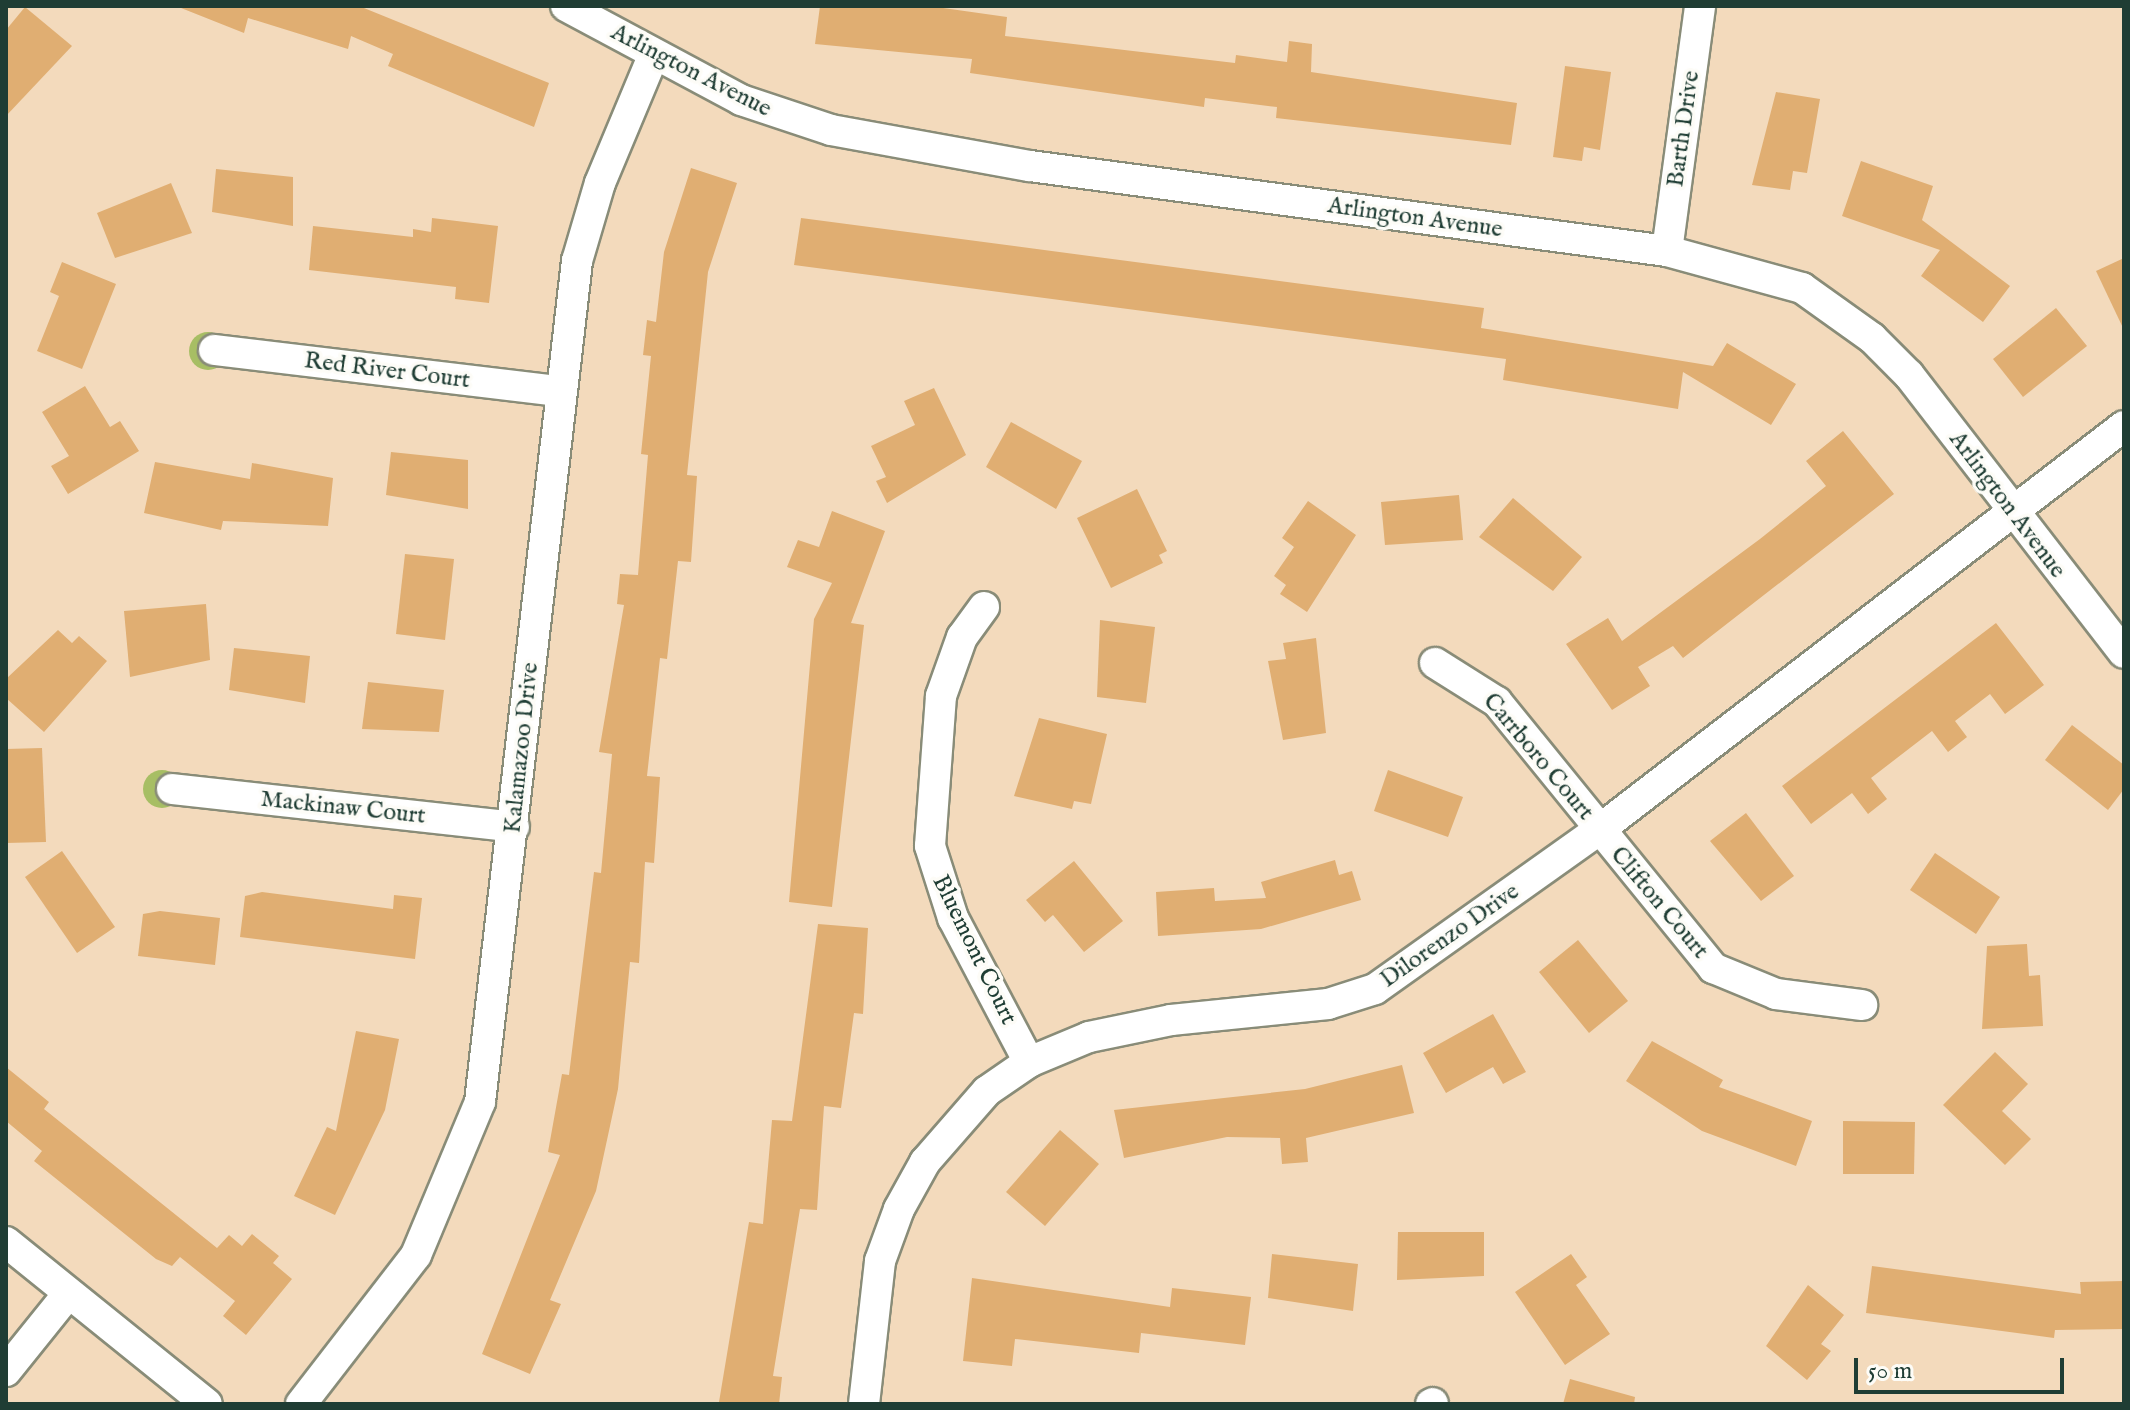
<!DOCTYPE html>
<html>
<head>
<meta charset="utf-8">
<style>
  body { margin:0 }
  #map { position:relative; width:2130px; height:1410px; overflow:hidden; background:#f3dabc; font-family:"IM FELL English",serif }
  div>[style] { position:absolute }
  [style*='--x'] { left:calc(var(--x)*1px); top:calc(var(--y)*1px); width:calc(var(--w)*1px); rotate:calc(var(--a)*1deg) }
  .green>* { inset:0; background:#a7be64 }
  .round { border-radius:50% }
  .building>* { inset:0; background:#e0ae72 }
  .roads { filter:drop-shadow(2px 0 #898c78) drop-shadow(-2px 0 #898c78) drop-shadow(0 2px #898c78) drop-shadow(0 -2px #898c78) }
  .minor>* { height:30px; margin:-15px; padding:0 15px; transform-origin:15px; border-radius:15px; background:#fff }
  span { translate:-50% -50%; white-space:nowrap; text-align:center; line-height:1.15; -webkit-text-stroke:7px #fdfcf7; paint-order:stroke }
  .street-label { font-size:24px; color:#1f3d34 }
  .frame { position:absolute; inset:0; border:8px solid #1f3d34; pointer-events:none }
  .scale { position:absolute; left:1854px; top:1358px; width:210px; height:36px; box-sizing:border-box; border:4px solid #1f3d34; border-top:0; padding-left:10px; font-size:24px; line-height:28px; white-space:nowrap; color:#1f3d34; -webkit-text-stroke:6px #fdfcf7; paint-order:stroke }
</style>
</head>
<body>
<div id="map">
  <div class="green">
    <div class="round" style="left:189px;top:332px;width:38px;height:38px"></div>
    <div class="round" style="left:143px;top:770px;width:38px;height:38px"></div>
  </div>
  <div class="building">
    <div style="clip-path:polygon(176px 6px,359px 6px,549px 83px,534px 127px,388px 66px,393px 54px,351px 36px,348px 49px,248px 18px,244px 33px)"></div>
    <div style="clip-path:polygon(820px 6px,929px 6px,1007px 17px,1005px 36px,1235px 63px,1236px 55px,1287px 62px,1289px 41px,1312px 44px,1311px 72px,1517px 103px,1511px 145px,1276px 118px,1277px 107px,1205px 98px,1204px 107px,970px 73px,972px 59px,815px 44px)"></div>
    <div style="clip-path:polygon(25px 7px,72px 46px,6px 116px,6px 30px)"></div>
    <div style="clip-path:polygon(1565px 66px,1611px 72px,1600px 150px,1584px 147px,1582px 161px,1553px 157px)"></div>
    <div style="clip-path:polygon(1776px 92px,1820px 99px,1807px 173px,1793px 171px,1790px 190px,1752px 185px)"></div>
    <div style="clip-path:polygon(1861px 161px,1933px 186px,1922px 220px,2010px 286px,1983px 322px,1921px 276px,1940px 250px,1842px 216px)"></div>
    <div style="clip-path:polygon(691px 168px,737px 183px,708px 272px,687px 475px,697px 476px,691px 562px,678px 561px,667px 659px,660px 658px,647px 776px,660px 777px,654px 863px,645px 862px,639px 963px,630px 962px,618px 1089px,596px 1191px,550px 1300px,561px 1304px,530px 1374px,482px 1354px,560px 1155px,548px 1152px,562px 1074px,569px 1075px,594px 872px,601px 873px,612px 754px,599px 752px,624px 605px,617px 604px,620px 574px,638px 575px,648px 455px,641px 454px,651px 356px,643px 355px,647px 320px,656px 322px,664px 252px)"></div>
    <div style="clip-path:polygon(216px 169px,293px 177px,293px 226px,212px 212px)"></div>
    <div style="clip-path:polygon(171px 183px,192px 233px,115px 258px,97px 213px)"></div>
    <div style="clip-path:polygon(432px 218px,498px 226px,489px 303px,455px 299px,456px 287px,309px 270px,313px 226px,413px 237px,413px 229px,431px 232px)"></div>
    <div style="clip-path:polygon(801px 218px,1484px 308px,1481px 328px,1713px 366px,1727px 343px,1796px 384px,1771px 425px,1683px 372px,1678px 409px,1503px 380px,1506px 359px,794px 265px)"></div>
    <div style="clip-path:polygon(2124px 258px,2124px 330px,2096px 271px)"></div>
    <div style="clip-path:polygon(62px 262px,116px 284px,82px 369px,37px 351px,59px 296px,50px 292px)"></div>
    <div style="clip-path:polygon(2056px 308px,2087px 346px,2023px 397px,1993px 359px)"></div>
    <div style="clip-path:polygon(85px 386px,110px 427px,120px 421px,139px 451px,68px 494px,51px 466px,69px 456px,42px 412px)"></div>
    <div style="clip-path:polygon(934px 388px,966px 455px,887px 503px,876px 481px,886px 477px,871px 446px,915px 425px,904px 401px)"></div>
    <div style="clip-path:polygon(1011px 422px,1082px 461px,1056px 509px,986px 467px)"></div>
    <div style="clip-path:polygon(1843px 431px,1894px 494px,1683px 658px,1673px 646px,1638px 667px,1650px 686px,1612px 710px,1566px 644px,1608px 618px,1622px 641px,1760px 539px,1826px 486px,1806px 461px)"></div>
    <div style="clip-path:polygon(391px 452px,468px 460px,468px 509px,386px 495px)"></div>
    <div style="clip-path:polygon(155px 462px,250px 479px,252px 463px,333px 478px,328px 526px,223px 521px,221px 530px,144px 513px)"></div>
    <div style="clip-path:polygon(1137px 489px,1167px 551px,1159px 555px,1163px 563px,1111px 588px,1077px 518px)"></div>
    <div style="clip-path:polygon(1459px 495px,1463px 540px,1385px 545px,1381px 502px)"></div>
    <div style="clip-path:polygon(1513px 498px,1582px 557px,1553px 591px,1479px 537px)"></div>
    <div style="clip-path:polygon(1308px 501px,1356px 535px,1307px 612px,1280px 594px,1286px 585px,1274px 576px,1294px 547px,1282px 538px)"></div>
    <div style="clip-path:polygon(832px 511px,885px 531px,851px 623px,864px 625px,832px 907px,789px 902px,814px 619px,832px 583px,787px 567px,798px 540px,819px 547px)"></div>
    <div style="clip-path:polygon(405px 554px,454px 559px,445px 640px,396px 634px)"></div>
    <div style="clip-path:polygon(206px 604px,210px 660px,130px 677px,124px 611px)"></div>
    <div style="clip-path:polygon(1100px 620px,1155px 627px,1146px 703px,1097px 697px)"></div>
    <div style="clip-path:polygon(1996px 623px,2044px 685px,2005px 714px,1990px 694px,1955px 721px,1967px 737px,1948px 752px,1932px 731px,1871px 778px,1887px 799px,1868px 814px,1852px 793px,1811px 824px,1782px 786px)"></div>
    <div style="clip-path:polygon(58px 630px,72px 643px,79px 636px,107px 661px,44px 732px,6px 698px,6px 679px)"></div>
    <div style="clip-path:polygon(1316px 638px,1326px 733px,1283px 740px,1268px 661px,1286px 659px,1283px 643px)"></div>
    <div style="clip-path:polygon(234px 648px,310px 656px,305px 703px,229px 690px)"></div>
    <div style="clip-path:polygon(368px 682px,444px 690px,439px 732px,362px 729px)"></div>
    <div style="clip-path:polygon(1039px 718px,1107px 734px,1091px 804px,1074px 801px,1072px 809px,1014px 796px)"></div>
    <div style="clip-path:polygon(2072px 725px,2124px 765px,2124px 789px,2108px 810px,2045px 760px)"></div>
    <div style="clip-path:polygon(42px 748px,46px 842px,6px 843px,6px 749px)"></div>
    <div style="clip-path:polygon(1388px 770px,1463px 797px,1448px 837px,1374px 811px)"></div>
    <div style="clip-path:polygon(1746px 813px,1794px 876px,1761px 901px,1710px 841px)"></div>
    <div style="clip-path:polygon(62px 851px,115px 927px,77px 953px,25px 877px)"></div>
    <div style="clip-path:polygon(1935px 853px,2000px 897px,1976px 934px,1910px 890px)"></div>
    <div style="clip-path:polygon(1335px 860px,1339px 875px,1352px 871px,1361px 900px,1261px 929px,1158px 936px,1156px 892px,1214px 888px,1215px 901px,1266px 898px,1261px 882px)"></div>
    <div style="clip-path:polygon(1074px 861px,1123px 921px,1084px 952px,1053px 915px,1045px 922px,1026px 900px)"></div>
    <div style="clip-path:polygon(262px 892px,393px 909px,394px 895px,422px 898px,415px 959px,240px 937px,245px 896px)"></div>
    <div style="clip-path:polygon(160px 911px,220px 918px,215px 965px,138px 956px,143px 914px)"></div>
    <div style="clip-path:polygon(818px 924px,868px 928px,863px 1014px,854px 1013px,841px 1108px,824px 1106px,817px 1210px,800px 1209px,773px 1376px,782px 1377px,779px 1404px,719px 1402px,749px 1222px,763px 1224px,772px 1120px,792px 1121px)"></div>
    <div style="clip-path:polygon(1578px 940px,1628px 1001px,1589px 1033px,1539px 972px)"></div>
    <div style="clip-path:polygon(2027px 944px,2029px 976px,2040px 975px,2043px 1026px,1982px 1029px,1987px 946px)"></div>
    <div style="clip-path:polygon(1493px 1014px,1526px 1072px,1503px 1084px,1493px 1067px,1446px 1093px,1423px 1053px)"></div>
    <div style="clip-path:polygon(356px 1031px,399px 1039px,385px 1110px,335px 1215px,294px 1196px,327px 1127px,336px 1131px)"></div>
    <div style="clip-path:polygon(1652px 1041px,1723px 1080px,1719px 1087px,1812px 1121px,1796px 1166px,1702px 1131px,1626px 1081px)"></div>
    <div style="clip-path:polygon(1995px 1052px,2028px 1084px,2002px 1111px,2031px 1139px,2005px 1165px,1943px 1105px)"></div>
    <div style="clip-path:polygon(1402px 1065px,1414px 1113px,1306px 1138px,1308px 1162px,1282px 1164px,1280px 1138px,1227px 1137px,1124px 1158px,1114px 1110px,1305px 1089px)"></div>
    <div style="clip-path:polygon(6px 1067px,49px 1102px,44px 1109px,217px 1248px,229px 1235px,242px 1246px,252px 1234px,279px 1256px,273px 1263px,292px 1279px,246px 1335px,223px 1316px,235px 1301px,180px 1257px,172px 1266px,156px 1259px,34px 1161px,42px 1151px,6px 1121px)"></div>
    <div style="clip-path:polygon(1843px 1121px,1915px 1122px,1914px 1174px,1843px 1174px)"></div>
    <div style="clip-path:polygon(1060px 1130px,1099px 1164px,1045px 1226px,1006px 1192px)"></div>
    <div style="clip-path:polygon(1398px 1232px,1484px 1232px,1484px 1276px,1397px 1280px)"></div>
    <div style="clip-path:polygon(1272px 1254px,1358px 1264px,1353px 1311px,1268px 1298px)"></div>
    <div style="clip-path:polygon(1571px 1254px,1587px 1277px,1576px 1285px,1610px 1334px,1565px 1365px,1515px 1292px)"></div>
    <div style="clip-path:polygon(1872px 1266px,2081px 1294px,2080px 1282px,2124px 1281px,2124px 1329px,2055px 1330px,2054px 1338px,1866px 1313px)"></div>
    <div style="clip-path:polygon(972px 1278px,1170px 1307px,1172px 1288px,1251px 1297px,1245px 1345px,1141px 1333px,1139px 1353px,1015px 1339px,1012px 1366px,963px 1361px)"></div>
    <div style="clip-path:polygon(1808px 1285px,1844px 1315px,1821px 1344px,1831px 1351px,1807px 1380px,1766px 1346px)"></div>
    <div style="clip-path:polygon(1570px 1379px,1635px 1397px,1634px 1404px,1563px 1404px)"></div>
  </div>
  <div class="roads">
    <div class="minor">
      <div style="--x:566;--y:6;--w:199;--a:28.2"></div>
      <div style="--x:741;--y:100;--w:95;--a:18.4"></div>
      <div style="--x:831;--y:130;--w:202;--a:10.3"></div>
      <div style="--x:1030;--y:166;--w:643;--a:7.6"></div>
      <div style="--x:1667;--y:251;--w:140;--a:15.3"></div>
      <div style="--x:1802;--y:288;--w:86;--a:35.5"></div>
      <div style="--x:1872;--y:338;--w:52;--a:45"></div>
      <div style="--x:1909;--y:375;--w:351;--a:52.3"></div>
      <div style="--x:1667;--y:251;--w:247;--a:-82.3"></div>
      <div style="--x:214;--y:350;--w:347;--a:6.8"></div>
      <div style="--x:984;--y:607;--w:37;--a:126"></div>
      <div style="--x:962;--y:637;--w:63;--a:109.6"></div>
      <div style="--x:941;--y:696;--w:150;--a:94.2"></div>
      <div style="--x:930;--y:846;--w:76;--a:72.3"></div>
      <div style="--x:953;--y:918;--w:163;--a:62.2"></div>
      <div style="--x:1435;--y:663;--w:73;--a:32.2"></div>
      <div style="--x:1497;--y:702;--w:343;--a:50.9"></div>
      <div style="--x:1713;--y:968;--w:68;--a:22.4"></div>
      <div style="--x:1776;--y:994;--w:87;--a:7.3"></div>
      <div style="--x:172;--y:789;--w:344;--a:6.3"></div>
      <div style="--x:6;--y:1242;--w:258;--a:38.9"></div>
      <div style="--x:6;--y:1371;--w:99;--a:-51.2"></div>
      <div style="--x:301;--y:1404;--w:188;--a:-52.3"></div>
      <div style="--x:416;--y:1255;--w:166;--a:-67.3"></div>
      <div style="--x:480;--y:1102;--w:847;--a:-83.42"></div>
      <div style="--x:577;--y:261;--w:81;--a:-73.6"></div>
      <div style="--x:600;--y:183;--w:140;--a:-67.3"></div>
      <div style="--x:864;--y:1404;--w:144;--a:-83.6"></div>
      <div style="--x:880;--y:1261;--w:55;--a:-69.9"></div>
      <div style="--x:899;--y:1209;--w:54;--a:-61"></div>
      <div style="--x:925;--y:1162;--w:94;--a:-48.9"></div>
      <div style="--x:987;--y:1091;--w:51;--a:-34.6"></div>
      <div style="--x:1029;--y:1062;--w:65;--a:-22.6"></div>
      <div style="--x:1089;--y:1037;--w:84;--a:-11.7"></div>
      <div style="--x:1171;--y:1020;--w:158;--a:-5.8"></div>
      <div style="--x:1328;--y:1004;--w:49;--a:-17.7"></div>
      <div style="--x:1375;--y:989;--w:275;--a:-35.4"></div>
      <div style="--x:1599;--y:830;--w:662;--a:-37.58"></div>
      <div style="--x:1431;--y:1404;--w:2;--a:-27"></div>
    </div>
  </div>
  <div class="street-label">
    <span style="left:691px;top:71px;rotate:27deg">Arlington Avenue</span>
    <span style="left:1684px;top:129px;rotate:-82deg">Barth Drive</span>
    <span style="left:1415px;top:218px;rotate:8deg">Arlington Avenue</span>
    <span style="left:387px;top:371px;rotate:7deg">Red River Court</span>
    <span style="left:2007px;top:505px;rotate:53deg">Arlington Avenue</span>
    <span style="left:522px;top:748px;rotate:-84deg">Kalamazoo Drive</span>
    <span style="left:1538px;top:757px;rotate:50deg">Carrboro Court</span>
    <span style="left:343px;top:808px;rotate:6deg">Mackinaw Court</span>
    <span style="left:1659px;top:903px;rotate:50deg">Clifton Court</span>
    <span style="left:1450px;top:936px;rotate:-35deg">Dilorenzo Drive</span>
    <span style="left:974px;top:950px;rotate:64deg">Bluemont Court</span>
  </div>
  <div class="frame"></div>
  <div class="scale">50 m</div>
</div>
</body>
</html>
